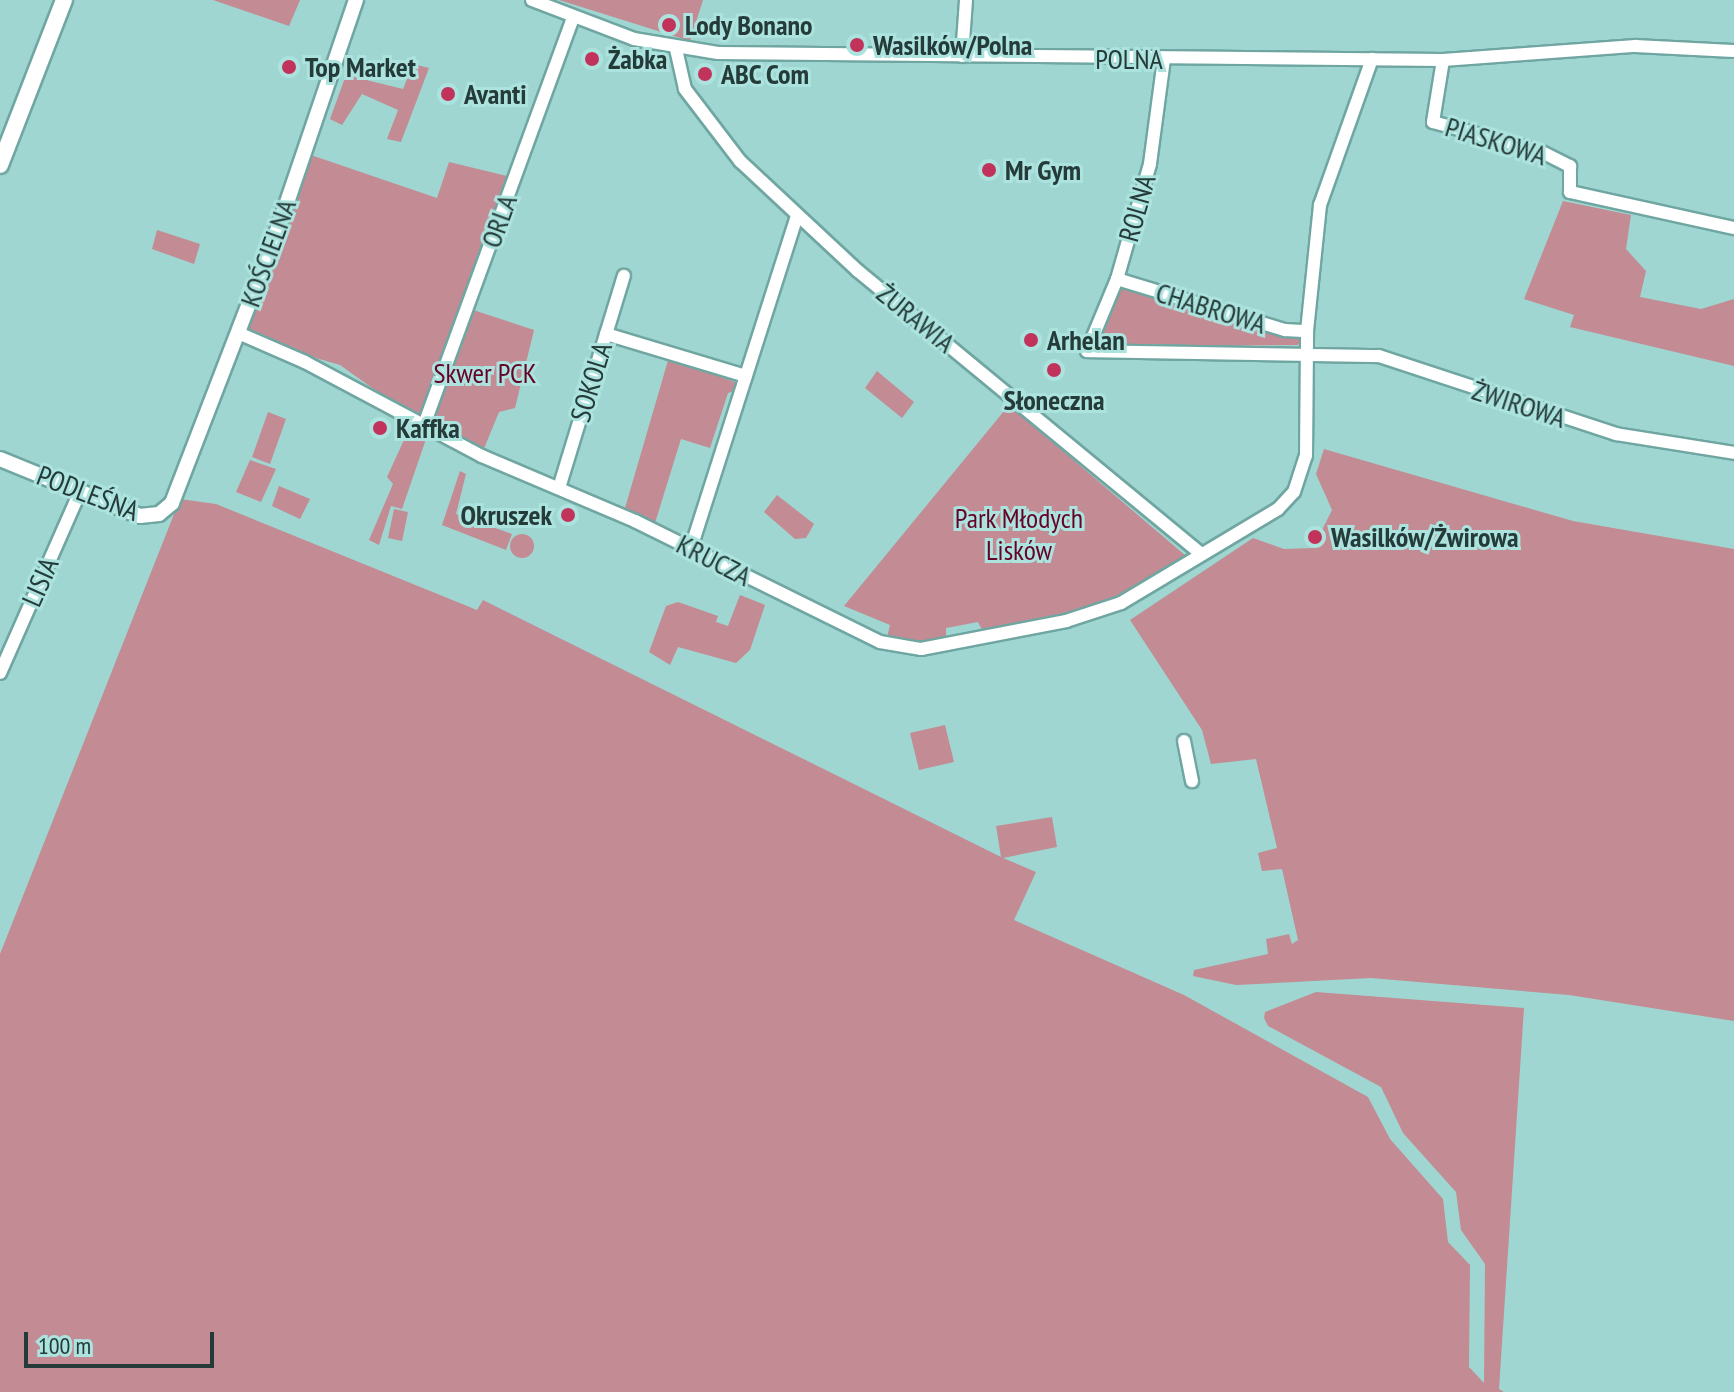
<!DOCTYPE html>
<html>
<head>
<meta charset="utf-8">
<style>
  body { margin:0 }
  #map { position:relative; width:1734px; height:1392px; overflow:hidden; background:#9fd6d1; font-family:"PT Sans Narrow",sans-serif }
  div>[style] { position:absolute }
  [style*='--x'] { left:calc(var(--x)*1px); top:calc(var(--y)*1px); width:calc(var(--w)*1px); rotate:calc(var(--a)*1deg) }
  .green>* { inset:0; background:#c38b93 }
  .round { border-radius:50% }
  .roads { filter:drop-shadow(2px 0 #70a6a1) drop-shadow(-2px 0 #70a6a1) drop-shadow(0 2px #70a6a1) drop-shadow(0 -2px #70a6a1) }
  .minor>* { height:12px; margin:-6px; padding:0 6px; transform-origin:6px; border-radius:6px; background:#fff }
  .tertiary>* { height:14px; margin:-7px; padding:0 7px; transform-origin:7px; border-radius:7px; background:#fff }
  .secondary>* { height:16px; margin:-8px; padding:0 8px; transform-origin:8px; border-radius:8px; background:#fff }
  .dots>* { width:22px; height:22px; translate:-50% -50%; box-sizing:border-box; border:4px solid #ace3de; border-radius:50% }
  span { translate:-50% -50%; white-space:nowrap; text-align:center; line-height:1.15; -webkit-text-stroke:6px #ace3de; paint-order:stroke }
  .poi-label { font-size:28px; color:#253b39; font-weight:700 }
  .left { translate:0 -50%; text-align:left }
  .right { translate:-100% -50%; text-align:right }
  .street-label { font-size:28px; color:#253b39 }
  .park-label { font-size:28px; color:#660327 }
  .scale { position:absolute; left:24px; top:1332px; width:190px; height:36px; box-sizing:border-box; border:4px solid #253b39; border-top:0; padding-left:10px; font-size:24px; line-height:28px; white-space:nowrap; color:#253b39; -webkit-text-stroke:6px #ace3de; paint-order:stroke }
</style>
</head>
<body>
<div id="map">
  <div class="green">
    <div style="clip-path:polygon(213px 0,300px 0,289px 26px)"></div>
    <div style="clip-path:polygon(559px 0,703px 0,690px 41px)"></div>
    <div style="clip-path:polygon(413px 64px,429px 68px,401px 142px,387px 139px,398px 110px,362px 94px,342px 125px,330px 119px,346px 75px,403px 89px)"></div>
    <div style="clip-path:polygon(305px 153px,437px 198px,449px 162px,507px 176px,423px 410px,424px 425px,340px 365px,257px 341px,241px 327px)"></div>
    <div style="clip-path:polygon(1563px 201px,1631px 215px,1626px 249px,1646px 271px,1640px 297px,1701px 309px,1734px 299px,1734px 366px,1570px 327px,1574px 315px,1524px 299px)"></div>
    <div style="clip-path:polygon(157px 230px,200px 244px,194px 264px,152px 249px)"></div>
    <div style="clip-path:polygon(1118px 282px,1301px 339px,1298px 345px,1093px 347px)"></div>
    <div style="clip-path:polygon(467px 308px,534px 330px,515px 408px,499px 412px,483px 451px,432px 422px)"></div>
    <div style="clip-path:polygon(669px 357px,737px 383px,736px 390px,728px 393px,710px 448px,681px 439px,655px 523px,625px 508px)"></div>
    <div style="clip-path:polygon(877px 371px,914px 402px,902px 418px,865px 388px)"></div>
    <div style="clip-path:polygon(1009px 405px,1186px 556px,1109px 604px,982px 630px,978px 622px,946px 628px,946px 637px,909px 643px,887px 637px,890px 625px,844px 606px)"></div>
    <div style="clip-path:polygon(268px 412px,286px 419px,270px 464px,252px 457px)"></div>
    <div style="clip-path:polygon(409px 429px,426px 439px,402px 509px,391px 506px,379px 545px,369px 540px,393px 484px,387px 477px)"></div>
    <div style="clip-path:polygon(1324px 449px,1573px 521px,1734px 549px,1734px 1021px,1569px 995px,1371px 978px,1236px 985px,1193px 976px,1194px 970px,1268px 954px,1266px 939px,1289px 934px,1292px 944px,1298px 940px,1282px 869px,1262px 871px,1258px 853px,1277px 848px,1256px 759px,1211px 764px,1202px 730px,1130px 620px,1253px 538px,1284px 549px,1313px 548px,1332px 510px,1316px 474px)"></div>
    <div style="clip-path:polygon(250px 460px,276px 469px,261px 502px,236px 492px)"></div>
    <div style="clip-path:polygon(460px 471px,466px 474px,456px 514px,512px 534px,506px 550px,442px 525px)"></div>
    <div style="clip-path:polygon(279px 486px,310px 499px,300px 519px,272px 506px)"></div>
    <div style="clip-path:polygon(777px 495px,814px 524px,806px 538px,795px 539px,764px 512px)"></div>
    <div style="clip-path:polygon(180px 499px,216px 504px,477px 610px,483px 600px,1001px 857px,996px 826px,1052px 817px,1057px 847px,1003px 858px,1036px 872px,1014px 920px,1184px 995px,1368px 1097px,1390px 1139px,1443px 1199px,1448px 1242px,1470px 1265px,1469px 1367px,1484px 1383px,1485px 1264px,1461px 1230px,1456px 1192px,1403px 1133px,1381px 1087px,1268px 1026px,1264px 1018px,1265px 1012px,1316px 992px,1524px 1008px,1499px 1389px,1504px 1392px,0 1392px,0 954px)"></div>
    <div style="clip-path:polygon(394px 509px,408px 512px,402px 541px,388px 538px)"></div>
    <div class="round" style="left:510px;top:534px;width:24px;height:24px"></div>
    <div style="clip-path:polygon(740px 595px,765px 605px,750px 650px,736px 663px,678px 647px,670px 665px,649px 652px,666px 606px,678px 602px,718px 616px,716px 622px,728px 626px)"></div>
    <div style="clip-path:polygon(945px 725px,954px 762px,919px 770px,910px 733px)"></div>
  </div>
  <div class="roads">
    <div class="minor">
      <div style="--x:532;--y:0;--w:109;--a:20.9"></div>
      <div style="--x:634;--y:39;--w:85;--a:9.5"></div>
      <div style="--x:718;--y:53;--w:725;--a:0.55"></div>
      <div style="--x:1443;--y:60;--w:193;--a:-4.2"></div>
      <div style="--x:1635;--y:46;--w:99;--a:2.9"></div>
      <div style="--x:676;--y:49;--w:41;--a:77.3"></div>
      <div style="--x:685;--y:89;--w:91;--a:52.6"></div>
      <div style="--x:740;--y:161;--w:161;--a:43"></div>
      <div style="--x:858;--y:271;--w:445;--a:39.5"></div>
      <div style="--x:962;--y:56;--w:56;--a:-85.9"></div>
      <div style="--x:1164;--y:59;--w:106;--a:97.6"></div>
      <div style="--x:1150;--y:164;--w:120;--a:106"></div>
      <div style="--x:1117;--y:279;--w:78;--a:112.6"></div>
      <div style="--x:1087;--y:351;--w:292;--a:1"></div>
      <div style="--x:1379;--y:356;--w:250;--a:18.2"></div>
      <div style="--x:1616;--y:434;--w:120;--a:9.1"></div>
      <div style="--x:1443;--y:60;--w:63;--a:99.2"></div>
      <div style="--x:1433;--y:122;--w:111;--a:15.2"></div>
      <div style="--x:1540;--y:151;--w:34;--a:27"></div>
      <div style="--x:1570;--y:166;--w:26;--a:90"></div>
      <div style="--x:1570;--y:192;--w:168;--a:12.4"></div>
      <div style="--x:1117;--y:279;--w:176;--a:16.9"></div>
      <div style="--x:1285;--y:330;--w:22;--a:3"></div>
      <div style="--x:238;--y:333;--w:73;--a:23.4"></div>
      <div style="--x:305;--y:362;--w:200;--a:28"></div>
      <div style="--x:482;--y:456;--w:166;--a:23"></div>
      <div style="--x:635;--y:521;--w:273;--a:26.3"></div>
      <div style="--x:880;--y:642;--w:42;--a:9.7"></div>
      <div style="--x:921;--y:649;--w:148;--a:-10.9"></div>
      <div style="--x:1066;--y:621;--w:58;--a:-18.1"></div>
      <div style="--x:1121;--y:603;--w:183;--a:-30.9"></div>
      <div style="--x:1278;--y:509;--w:23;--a:-47"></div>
      <div style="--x:1294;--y:492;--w:38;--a:-72"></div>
      <div style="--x:1306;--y:456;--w:125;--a:-89.5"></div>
      <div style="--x:1307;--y:331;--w:127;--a:-84.1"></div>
      <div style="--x:1320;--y:205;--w:155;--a:-70.4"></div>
      <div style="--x:606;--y:334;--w:146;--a:16.7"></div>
      <div style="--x:424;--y:425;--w:434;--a:-69.9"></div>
      <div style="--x:559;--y:488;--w:222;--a:-73"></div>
      <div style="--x:691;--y:548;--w:349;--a:-72.3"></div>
      <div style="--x:0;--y:673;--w:198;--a:-66.2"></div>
      <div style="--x:1184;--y:741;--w:41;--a:78.7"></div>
    </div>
    <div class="tertiary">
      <div style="--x:0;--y:459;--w:151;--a:22.2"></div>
      <div style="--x:140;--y:516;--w:19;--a:-6"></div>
      <div style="--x:159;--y:514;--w:17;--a:-40"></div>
      <div style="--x:172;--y:503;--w:297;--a:-68.9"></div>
      <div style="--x:279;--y:226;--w:239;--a:-71.2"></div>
    </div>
    <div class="secondary">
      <div style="--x:0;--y:165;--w:177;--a:-68.8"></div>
    </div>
  </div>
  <div class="dots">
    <div style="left:669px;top:25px;background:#c2335b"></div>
    <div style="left:857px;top:45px;background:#c2335b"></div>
    <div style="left:592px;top:59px;background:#c2335b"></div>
    <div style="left:289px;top:67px;background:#c2335b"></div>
    <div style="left:705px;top:74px;background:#c2335b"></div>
    <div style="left:448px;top:94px;background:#c2335b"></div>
    <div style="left:989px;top:170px;background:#c2335b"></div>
    <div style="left:1031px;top:340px;background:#c2335b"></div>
    <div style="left:1054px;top:370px;background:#c2335b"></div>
    <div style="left:380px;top:428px;background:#c2335b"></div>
    <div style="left:568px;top:515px;background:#c2335b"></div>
    <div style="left:1315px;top:537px;background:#c2335b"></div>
  </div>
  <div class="poi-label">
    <span class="left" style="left:685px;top:25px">Lody Bonano</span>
    <span class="left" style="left:873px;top:45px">Wasilków/Polna</span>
    <span class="left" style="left:608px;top:59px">Żabka</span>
    <span class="left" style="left:305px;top:67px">Top Market</span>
    <span class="left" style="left:721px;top:74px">ABC Com</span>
    <span class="left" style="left:464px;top:94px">Avanti</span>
    <span class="left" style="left:1005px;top:170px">Mr Gym</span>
    <span class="left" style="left:1047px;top:340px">Arhelan</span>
    <span style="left:1054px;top:400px">Słoneczna</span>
    <span class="left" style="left:396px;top:428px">Kaffka</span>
    <span class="right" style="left:552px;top:515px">Okruszek</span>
    <span class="left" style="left:1331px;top:537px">Wasilków/Żwirowa</span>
  </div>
  <div class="street-label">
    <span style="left:1129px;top:59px">POLNA</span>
    <span style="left:1496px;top:141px;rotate:17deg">PIASKOWA</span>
    <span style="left:1137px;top:208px;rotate:-74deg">ROLNA</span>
    <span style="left:499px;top:221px;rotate:-70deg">ORLA</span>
    <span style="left:268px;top:253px;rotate:-70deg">KOŚCIELNA</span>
    <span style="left:1211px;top:308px;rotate:17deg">CHABROWA</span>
    <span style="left:916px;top:318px;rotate:39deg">ŻURAWIA</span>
    <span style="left:591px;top:382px;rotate:-73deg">SOKOLA</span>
    <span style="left:1519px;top:404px;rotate:18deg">ŻWIROWA</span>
    <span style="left:88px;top:493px;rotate:21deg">PODLEŚNA</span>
    <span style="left:714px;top:560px;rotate:27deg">KRUCZA</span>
    <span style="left:40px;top:582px;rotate:-66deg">LISIA</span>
  </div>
  <div class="park-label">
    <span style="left:485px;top:373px">Skwer PCK</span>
    <span style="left:1019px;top:534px">Park Młodych<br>Lisków</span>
  </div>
  <div class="scale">100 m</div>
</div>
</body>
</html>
